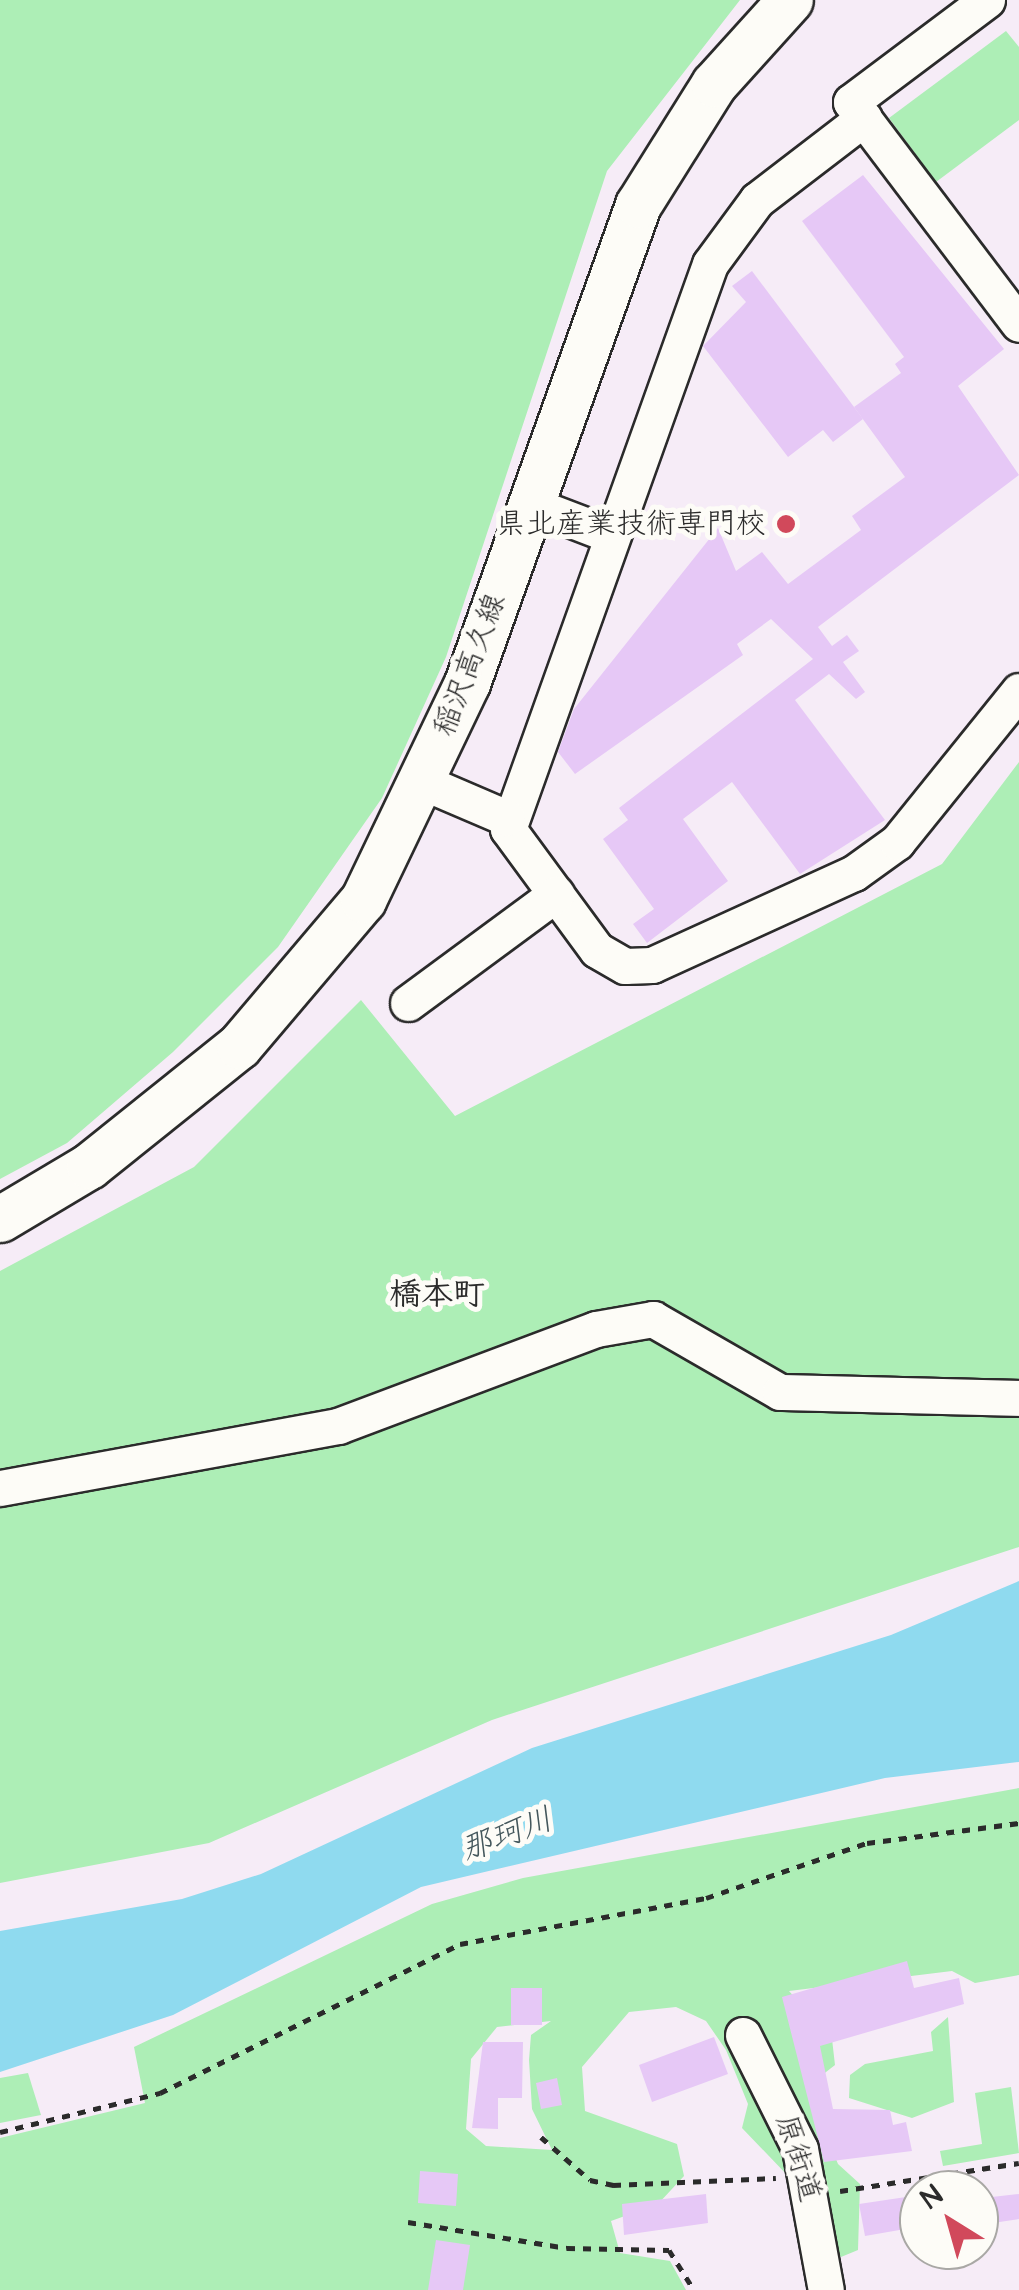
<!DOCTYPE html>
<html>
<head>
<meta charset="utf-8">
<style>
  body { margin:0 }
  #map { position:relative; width:1019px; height:2290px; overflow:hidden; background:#f6ecf7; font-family:"Architects Daughter","Klee One",sans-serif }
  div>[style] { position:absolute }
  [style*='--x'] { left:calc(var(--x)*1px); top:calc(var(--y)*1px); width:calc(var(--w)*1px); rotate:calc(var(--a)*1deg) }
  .green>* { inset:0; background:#adeeb6 }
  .water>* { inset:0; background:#8fdaef }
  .building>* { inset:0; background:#e6c8f6 }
  .path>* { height:5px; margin-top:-2.5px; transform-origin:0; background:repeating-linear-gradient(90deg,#2b2b2b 0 8px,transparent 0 16px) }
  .roads { filter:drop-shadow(2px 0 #2b2b2b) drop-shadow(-2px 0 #2b2b2b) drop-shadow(0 2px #2b2b2b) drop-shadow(0 -2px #2b2b2b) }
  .minor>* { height:35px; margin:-17.5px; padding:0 17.5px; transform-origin:17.5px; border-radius:17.5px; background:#fdfcf7 }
  .major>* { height:45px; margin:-22.5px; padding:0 22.5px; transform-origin:22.5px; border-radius:22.5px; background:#fdfcf7 }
  .dots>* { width:28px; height:28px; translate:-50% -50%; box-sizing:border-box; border:5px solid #fdfcf7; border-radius:50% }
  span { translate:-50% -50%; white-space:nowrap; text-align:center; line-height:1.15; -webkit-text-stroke:10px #fdfcf7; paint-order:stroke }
  .poi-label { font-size:30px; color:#2b2b2b }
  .right { translate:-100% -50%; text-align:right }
  .street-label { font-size:30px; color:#2b2b2b }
  .neighbourhood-label { font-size:32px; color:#2b2b2b; font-weight:700 }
  .water-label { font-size:32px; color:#44575c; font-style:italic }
  .north { position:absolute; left:899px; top:2170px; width:100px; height:100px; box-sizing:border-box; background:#fdfcf7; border:2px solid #a9a8a5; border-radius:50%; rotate:323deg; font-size:28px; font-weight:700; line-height:40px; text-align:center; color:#2b2b2b }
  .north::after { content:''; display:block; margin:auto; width:35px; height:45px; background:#d1495b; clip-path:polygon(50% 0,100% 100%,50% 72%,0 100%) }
</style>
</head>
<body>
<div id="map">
  <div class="green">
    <div style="clip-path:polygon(0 0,740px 0,607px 171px,446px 657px,382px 798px,278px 947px,173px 1052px,67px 1143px,0 1179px)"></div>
    <div style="clip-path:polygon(1006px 31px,1019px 47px,1019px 120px,936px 182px,889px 118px)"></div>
    <div style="clip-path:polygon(1019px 762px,1019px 1547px,492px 1720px,209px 1843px,0 1883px,0 1271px,194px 1167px,361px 1000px,455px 1116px,942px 864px)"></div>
    <div style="clip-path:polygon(evenodd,1019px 1788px,1019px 1975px,975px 1983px,952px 1971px,789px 1991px,832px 2039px,835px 2065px,812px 2083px,812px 2101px,838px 2164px,860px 2184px,858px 2250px,841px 2257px,826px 2241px,789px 2177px,742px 2128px,748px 2104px,726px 2050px,706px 2021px,676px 2007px,629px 2012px,582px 2067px,585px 2111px,677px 2144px,684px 2176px,658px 2204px,611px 2221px,620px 2253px,670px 2261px,686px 2290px,0 2290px,0 2138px,145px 2103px,134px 2047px,432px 1904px,523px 1878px,1019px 1788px,551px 2021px,531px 2035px,529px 2060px,532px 2109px,552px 2150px,486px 2146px,466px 2129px,471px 2059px,497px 2027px,551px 2021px)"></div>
    <div style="clip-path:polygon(948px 2017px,954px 2102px,912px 2118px,849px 2098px,850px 2075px,865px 2064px,933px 2051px,931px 2032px)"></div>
    <div style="clip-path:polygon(28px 2073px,41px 2115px,0 2123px,0 2078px)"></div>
    <div style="clip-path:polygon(1011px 2087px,1019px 2153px,943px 2166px,940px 2151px,982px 2144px,975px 2093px)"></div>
  </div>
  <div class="water">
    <div style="clip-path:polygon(1019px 1581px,1019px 1762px,885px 1778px,421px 1887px,173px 2015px,0 2072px,0 1931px,182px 1899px,261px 1874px,532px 1748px,891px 1635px)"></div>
  </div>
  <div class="building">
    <div style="clip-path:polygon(863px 175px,1004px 349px,958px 386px,1019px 475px,818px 627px,832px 646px,847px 635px,859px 651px,843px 662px,865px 692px,856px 699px,829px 674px,795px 700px,885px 820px,800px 874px,732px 782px,683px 819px,728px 881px,647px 943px,633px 924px,654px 909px,603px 839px,628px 820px,619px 808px,813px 659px,771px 619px,737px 644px,743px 655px,575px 774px,558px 752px,574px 709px,718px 528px,736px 571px,762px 552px,788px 584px,861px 530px,852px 516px,905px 477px,854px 407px,901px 373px,895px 364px,904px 357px,802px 221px)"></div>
    <div style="clip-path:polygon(752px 271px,863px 419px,833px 442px,823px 430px,788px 457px,703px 346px,746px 302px,732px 286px)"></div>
    <div style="clip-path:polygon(907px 1961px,914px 1988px,959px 1978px,964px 2004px,820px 2046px,833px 2109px,890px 2110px,893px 2125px,906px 2122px,912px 2151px,824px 2162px,782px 1997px)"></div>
    <div style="clip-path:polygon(511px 1988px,542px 1988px,542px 2025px,511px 2025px)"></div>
    <div style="clip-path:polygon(714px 2037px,728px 2074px,652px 2102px,639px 2065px)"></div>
    <div style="clip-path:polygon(483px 2042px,523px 2042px,522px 2098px,498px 2098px,498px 2129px,472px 2128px)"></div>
    <div style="clip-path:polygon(557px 2078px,562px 2105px,541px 2109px,536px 2083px)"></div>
    <div style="clip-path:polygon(420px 2171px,458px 2174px,456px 2206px,418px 2203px)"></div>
    <div style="clip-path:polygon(706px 2194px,708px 2223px,624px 2235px,622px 2204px)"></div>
    <div style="clip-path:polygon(1019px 2194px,1019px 2219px,986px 2224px,983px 2198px)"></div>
    <div style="clip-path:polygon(906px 2197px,911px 2228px,865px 2236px,859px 2204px)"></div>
    <div style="clip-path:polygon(436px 2240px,470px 2245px,463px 2290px,428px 2290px)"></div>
  </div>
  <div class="path">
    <div style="--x:0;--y:2132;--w:165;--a:-13.7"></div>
    <div style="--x:160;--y:2093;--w:335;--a:-26.4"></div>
    <div style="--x:460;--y:1944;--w:250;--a:-10.6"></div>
    <div style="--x:706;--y:1898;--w:170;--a:-18.9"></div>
    <div style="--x:867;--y:1843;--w:153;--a:-7.5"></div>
    <div style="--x:541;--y:2137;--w:65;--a:41.3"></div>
    <div style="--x:590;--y:2180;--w:24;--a:12"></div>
    <div style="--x:613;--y:2185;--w:163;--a:-2.5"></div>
    <div style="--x:840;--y:2191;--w:181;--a:-8.9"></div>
    <div style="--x:408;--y:2222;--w:161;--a:9.3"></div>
    <div style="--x:567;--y:2248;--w:102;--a:1.1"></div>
    <div style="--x:669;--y:2250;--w:47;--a:58"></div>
  </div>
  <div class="roads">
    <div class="minor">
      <div style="--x:987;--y:0;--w:170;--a:143.1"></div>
      <div style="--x:851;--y:102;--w:278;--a:52.9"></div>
      <div style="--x:864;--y:118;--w:135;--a:142.5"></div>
      <div style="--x:757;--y:200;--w:79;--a:126.3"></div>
      <div style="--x:710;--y:264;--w:600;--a:109.67"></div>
      <div style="--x:508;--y:829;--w:150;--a:53.7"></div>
      <div style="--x:597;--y:950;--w:32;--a:30"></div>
      <div style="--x:625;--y:966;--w:27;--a:-2"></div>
      <div style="--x:652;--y:965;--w:222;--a:-24.5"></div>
      <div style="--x:854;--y:873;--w:53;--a:-35.8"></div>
      <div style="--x:897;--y:842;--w:194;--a:-51.1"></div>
      <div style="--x:530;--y:504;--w:87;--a:20.9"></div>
      <div style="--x:423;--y:782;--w:91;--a:23.2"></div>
      <div style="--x:408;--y:1003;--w:184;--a:-36.4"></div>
      <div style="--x:0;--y:1488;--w:344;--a:-10.4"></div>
      <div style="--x:338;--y:1426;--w:276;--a:-20.6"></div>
      <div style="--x:596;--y:1329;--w:58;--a:-10"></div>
      <div style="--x:653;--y:1319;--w:146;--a:29.9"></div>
      <div style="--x:780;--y:1392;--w:239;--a:1.4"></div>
      <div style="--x:743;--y:2035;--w:127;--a:63.4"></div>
      <div style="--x:800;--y:2149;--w:143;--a:79.6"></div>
    </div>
    <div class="major">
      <div style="--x:0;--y:1219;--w:104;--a:-30.8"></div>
      <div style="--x:89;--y:1166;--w:192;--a:-38.7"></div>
      <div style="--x:239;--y:1046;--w:192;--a:-49.7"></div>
      <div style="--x:363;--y:900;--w:241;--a:-64.4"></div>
      <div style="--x:467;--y:683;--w:508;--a:-70.32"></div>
      <div style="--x:638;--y:205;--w:143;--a:-57.9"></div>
      <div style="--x:714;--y:84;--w:113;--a:-47.9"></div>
    </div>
  </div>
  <div class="dots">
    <div style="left:786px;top:524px;background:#d1495b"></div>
  </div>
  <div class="poi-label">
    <span class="right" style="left:766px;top:524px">県北産業技術専門校</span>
  </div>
  <div class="street-label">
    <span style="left:470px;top:665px;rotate:-69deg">稲沢高久線</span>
    <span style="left:798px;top:2158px;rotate:73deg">原街道</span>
  </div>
  <div class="neighbourhood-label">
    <span style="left:437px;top:1295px">橋本町</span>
  </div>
  <div class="water-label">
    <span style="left:507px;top:1836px;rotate:-21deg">那珂川</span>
  </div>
  <div class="north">N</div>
</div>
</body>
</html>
